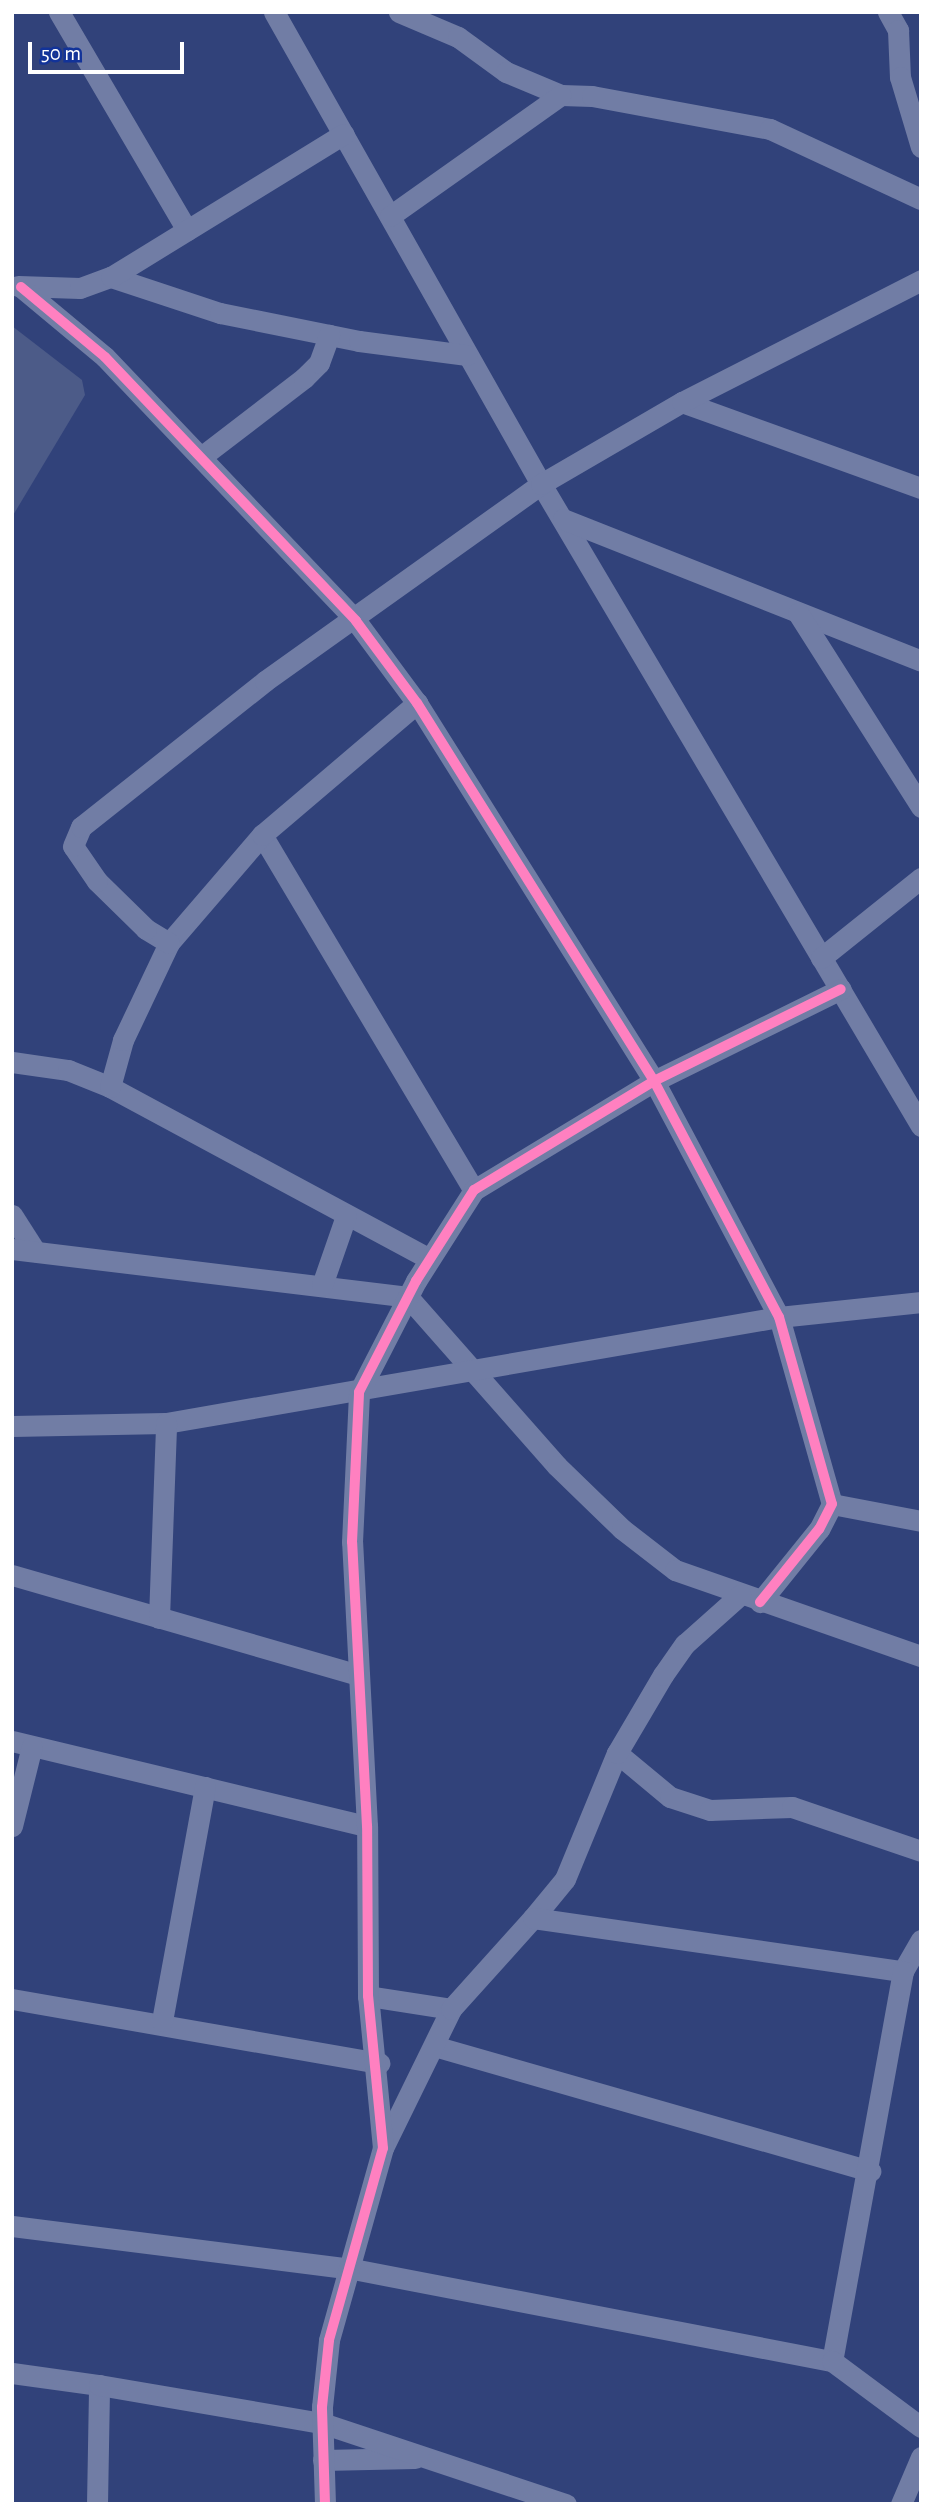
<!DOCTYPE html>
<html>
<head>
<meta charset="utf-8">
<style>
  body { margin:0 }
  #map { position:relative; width:933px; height:2516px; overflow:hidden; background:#31427a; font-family:"Alegreya Sans",sans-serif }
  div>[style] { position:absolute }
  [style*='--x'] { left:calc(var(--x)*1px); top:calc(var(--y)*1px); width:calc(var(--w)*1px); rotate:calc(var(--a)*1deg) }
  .building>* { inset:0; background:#4c5b88 }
  .minor>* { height:21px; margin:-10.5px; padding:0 10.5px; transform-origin:10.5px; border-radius:10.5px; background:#717da5 }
  .cycleway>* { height:10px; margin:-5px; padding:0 5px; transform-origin:5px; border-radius:5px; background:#ff80c0 }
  span { translate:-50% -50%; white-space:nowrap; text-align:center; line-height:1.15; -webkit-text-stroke:6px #123399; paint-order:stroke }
  .frame { position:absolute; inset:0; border:14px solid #fff; pointer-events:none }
  .scale { position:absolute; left:28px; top:42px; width:156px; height:32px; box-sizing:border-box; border:4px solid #fff; border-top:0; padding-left:9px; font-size:21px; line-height:24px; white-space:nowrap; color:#fff; -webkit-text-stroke:5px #123399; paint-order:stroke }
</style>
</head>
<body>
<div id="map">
  <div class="building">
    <div style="clip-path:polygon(12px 326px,82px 380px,85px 395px,12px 517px)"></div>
  </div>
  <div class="minor">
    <div style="--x:59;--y:12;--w:253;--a:59.6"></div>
    <div style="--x:274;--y:12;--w:542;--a:60.5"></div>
    <div style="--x:541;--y:484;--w:746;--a:59.38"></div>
    <div style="--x:399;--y:12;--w:64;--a:23"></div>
    <div style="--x:458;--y:37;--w:59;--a:36.1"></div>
    <div style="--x:506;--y:72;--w:60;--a:22.7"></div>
    <div style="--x:561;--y:95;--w:31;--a:2"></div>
    <div style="--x:592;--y:96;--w:181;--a:10.5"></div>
    <div style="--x:770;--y:129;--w:166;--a:24.9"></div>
    <div style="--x:888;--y:12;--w:21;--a:61"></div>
    <div style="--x:898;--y:30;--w:47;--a:87.6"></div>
    <div style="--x:900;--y:77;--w:73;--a:73.3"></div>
    <div style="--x:390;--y:216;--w:209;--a:-35.3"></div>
    <div style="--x:111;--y:277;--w:115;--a:18.3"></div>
    <div style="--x:220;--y:313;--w:142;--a:11.4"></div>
    <div style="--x:359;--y:341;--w:109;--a:7.4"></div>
    <div style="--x:18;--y:286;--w:62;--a:1.8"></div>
    <div style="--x:80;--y:288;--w:33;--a:-20"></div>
    <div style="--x:111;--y:277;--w:273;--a:-31.6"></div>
    <div style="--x:21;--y:287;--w:109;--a:39.8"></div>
    <div style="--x:105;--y:357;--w:364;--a:46.4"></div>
    <div style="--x:356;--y:621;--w:102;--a:53.4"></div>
    <div style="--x:417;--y:703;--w:446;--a:57.9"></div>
    <div style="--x:654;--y:1081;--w:267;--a:62.1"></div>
    <div style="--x:779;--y:1317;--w:194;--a:74.2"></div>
    <div style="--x:832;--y:1504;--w:28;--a:117"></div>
    <div style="--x:819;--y:1529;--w:94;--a:128.9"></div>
    <div style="--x:682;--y:402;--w:254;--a:19.8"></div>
    <div style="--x:201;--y:457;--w:130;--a:-37.5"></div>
    <div style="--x:304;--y:378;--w:21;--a:-45"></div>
    <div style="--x:319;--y:363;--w:30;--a:-70"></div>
    <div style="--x:563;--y:519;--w:385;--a:21.6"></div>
    <div style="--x:798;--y:613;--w:230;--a:57.6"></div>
    <div style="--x:262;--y:835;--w:413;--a:59.2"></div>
    <div style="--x:169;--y:943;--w:143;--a:-49.3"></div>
    <div style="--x:262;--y:835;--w:204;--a:-40.4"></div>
    <div style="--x:821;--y:958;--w:128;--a:-38.7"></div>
    <div style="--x:12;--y:1062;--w:57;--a:8.1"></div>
    <div style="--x:68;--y:1070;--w:45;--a:22"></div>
    <div style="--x:110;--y:1087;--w:362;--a:28.3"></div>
    <div style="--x:110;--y:1087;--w:49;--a:-74.5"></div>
    <div style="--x:123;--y:1040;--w:107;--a:-64.6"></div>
    <div style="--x:169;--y:943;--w:27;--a:-149"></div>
    <div style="--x:146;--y:929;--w:69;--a:-135.6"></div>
    <div style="--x:97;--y:881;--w:42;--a:-124.4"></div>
    <div style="--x:73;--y:846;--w:21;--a:-67"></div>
    <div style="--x:81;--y:827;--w:235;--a:-38.4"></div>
    <div style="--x:265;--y:681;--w:339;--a:-35.5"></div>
    <div style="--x:541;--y:484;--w:163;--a:-30.2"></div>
    <div style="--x:682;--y:402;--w:268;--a:-27"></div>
    <div style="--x:12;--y:1215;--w:43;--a:57.4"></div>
    <div style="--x:12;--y:1249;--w:399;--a:6.9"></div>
    <div style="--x:408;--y:1297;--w:225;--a:48.6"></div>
    <div style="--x:557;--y:1466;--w:91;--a:44.1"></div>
    <div style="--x:622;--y:1529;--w:67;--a:37.7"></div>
    <div style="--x:675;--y:1570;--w:261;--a:19.3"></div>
    <div style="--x:322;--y:1285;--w:73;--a:-70.8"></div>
    <div style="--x:12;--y:1426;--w:154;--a:-1.1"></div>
    <div style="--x:166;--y:1423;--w:622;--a:-9.81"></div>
    <div style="--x:779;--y:1317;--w:143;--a:-6"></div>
    <div style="--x:832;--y:1504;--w:91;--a:10.8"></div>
    <div style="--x:12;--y:1575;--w:361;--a:16.1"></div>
    <div style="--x:159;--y:1618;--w:195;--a:-87.9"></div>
    <div style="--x:12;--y:1741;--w:365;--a:13.5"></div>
    <div style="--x:617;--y:1753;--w:69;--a:39.7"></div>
    <div style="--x:670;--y:1797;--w:42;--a:18"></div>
    <div style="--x:710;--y:1810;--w:82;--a:-2.1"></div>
    <div style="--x:792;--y:1807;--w:136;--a:18.8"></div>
    <div style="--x:12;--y:1826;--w:82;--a:-76"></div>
    <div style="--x:533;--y:1918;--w:50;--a:-50.6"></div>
    <div style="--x:565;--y:1879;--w:136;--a:-67.6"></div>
    <div style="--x:617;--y:1753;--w:91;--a:-59.5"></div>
    <div style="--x:663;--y:1675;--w:38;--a:-55"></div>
    <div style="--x:685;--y:1644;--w:74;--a:-41.7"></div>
    <div style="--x:903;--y:1971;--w:36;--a:-60"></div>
    <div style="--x:368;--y:1996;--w:84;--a:8.9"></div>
    <div style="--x:12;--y:1999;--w:373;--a:9.9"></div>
    <div style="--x:162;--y:2021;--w:238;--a:-79.6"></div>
    <div style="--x:434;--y:2046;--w:454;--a:16"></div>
    <div style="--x:384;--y:2146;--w:153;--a:-63.9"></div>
    <div style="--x:451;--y:2009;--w:122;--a:-48"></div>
    <div style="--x:533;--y:1918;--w:374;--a:8.2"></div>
    <div style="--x:903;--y:1971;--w:396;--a:100.3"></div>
    <div style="--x:12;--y:2226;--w:344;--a:7.2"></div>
    <div style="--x:353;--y:2269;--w:488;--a:10.9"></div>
    <div style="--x:832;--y:2361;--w:111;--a:36.6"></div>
    <div style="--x:12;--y:2373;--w:88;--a:7.9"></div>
    <div style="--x:323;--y:2460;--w:92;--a:-1.2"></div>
    <div style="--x:97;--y:2504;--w:119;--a:-89"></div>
    <div style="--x:99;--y:2385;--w:226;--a:9.7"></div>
    <div style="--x:322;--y:2423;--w:257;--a:18.4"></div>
    <div style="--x:325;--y:2504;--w:97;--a:-91.8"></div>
    <div style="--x:322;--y:2407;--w:67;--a:-84"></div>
    <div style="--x:329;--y:2340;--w:199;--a:-74.3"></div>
    <div style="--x:383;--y:2148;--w:153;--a:-95.6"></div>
    <div style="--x:368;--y:1996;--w:170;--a:-90.3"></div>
    <div style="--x:367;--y:1826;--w:284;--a:-93"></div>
    <div style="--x:352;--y:1542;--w:150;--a:-87.3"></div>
    <div style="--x:359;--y:1392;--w:125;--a:-62.8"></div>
    <div style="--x:416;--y:1281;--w:108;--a:-57.5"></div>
    <div style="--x:474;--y:1190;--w:210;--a:-31.2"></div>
    <div style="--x:654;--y:1081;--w:208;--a:-26.2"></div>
    <div style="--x:901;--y:2504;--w:51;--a:-66.9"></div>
  </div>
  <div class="cycleway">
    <div style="--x:21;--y:287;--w:109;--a:39.8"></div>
    <div style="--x:105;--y:357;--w:364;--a:46.4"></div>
    <div style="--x:356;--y:621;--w:102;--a:53.4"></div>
    <div style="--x:417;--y:703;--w:446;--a:57.9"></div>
    <div style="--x:654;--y:1081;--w:267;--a:62.1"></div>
    <div style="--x:779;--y:1317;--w:194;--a:74.2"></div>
    <div style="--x:832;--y:1504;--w:28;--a:117"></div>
    <div style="--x:819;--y:1529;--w:94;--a:128.9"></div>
    <div style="--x:325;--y:2504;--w:97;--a:-91.8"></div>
    <div style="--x:322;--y:2407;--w:67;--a:-84"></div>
    <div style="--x:329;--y:2340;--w:199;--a:-74.3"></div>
    <div style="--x:383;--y:2148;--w:153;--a:-95.6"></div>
    <div style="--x:368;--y:1996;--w:170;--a:-90.3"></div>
    <div style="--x:367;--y:1826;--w:284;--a:-93"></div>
    <div style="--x:352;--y:1542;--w:150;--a:-87.3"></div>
    <div style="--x:359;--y:1392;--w:125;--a:-62.8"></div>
    <div style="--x:416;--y:1281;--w:108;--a:-57.5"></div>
    <div style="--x:474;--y:1190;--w:210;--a:-31.2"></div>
    <div style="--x:654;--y:1081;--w:208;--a:-26.2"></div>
  </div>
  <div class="frame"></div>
  <div class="scale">50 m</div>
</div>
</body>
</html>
